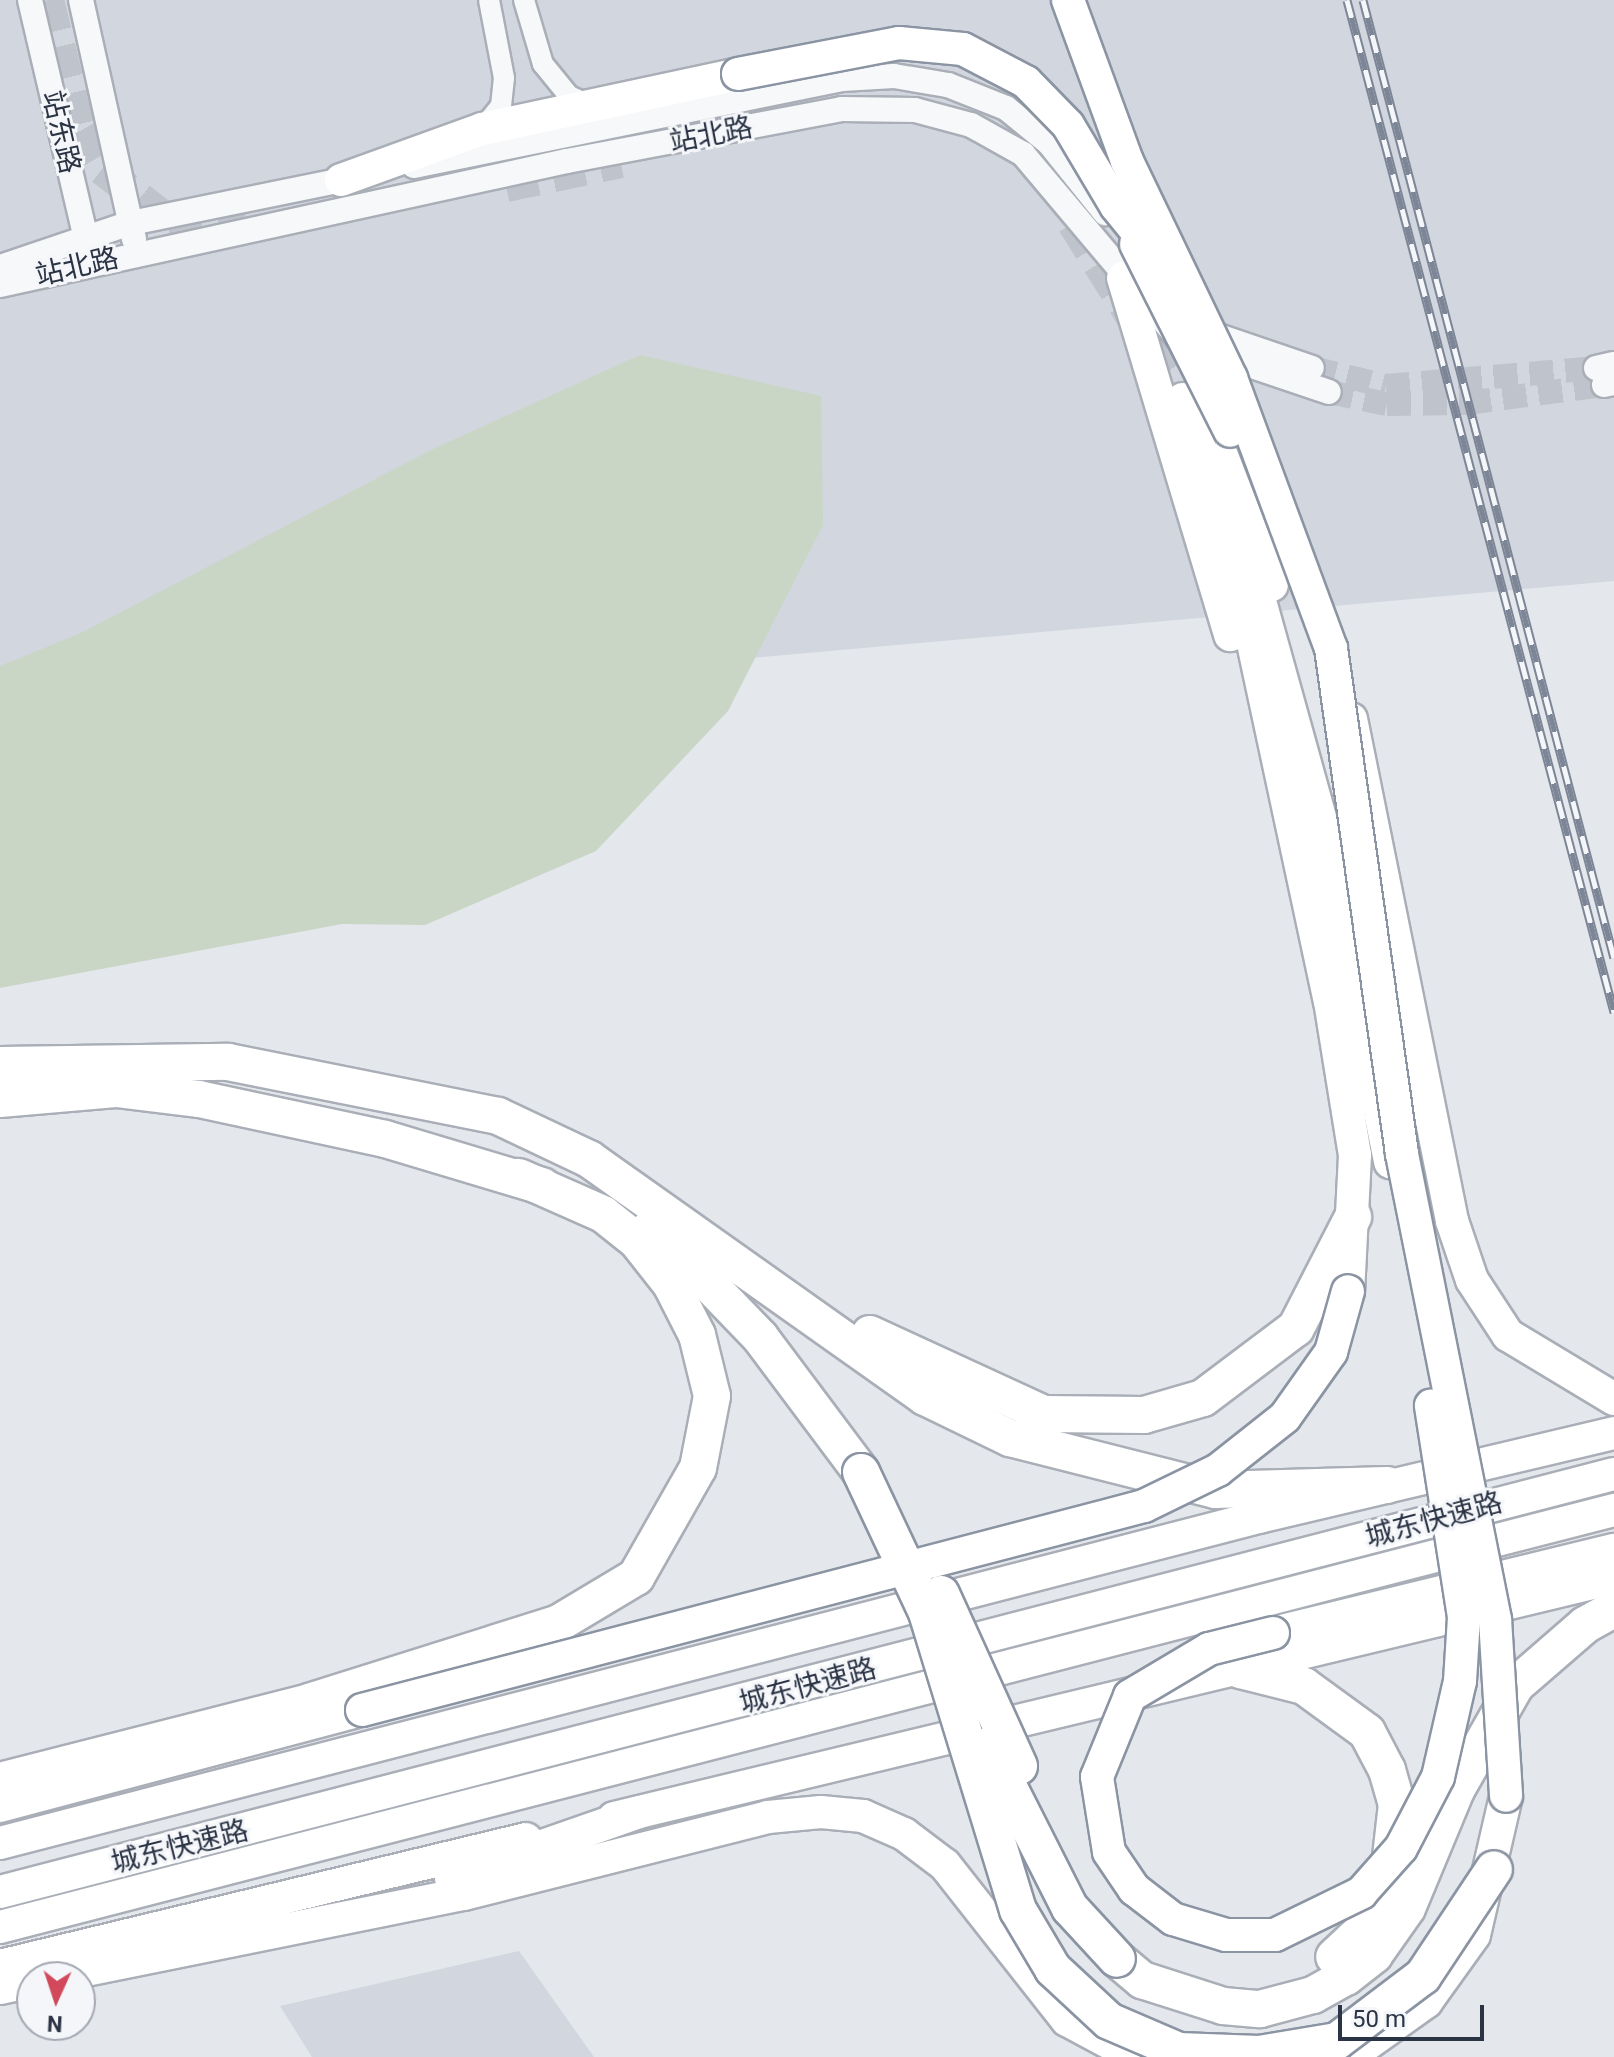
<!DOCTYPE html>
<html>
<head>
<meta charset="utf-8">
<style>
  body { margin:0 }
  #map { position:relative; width:1614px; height:2057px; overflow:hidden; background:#e4e7ec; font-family:Roboto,"Noto Sans SC",sans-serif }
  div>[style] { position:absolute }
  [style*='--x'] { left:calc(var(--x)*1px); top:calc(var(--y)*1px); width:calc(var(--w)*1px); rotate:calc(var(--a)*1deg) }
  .built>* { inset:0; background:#d2d6de }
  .green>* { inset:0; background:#c9d6c5 }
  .tertiary-tunnel>* { height:24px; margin-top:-12px; transform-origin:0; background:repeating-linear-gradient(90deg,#bfc3cb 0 24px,transparent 0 36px) }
  .trunk-tunnel>* { height:32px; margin-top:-16px; transform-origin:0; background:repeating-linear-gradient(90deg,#bfc3cb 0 32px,transparent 0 48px) }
  .roads { filter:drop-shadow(2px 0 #a9aeb7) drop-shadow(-2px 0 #a9aeb7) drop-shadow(0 2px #a9aeb7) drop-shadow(0 -2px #a9aeb7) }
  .minor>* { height:20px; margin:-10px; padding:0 10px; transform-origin:10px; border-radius:10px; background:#f7f8fa }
  .tertiary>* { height:24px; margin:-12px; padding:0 12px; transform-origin:12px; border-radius:12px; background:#f7f8fa }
  .primary>* { height:32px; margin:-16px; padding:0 16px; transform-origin:16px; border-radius:16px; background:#fff }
  .trunk>* { height:32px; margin:-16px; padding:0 16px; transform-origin:16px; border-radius:16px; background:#fff }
  .motorway>* { height:36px; margin:-18px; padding:0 18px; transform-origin:18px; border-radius:18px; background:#fff }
  .rail>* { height:9px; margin-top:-4.5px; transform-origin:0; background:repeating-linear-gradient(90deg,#f4f6f9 0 18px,#7d8696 0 36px); box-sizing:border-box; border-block:2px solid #7d8696 }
  .bridges { filter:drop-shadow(2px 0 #8b94a3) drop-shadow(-2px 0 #8b94a3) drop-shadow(0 2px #8b94a3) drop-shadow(0 -2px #8b94a3) }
  .trunk-bridge>* { height:32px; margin:-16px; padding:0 16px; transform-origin:16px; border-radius:16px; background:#fff }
  .motorway-bridge>* { height:36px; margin:-18px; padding:0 18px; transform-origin:18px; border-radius:18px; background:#fff }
  span { translate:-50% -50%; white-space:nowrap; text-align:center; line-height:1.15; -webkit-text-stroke:6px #f4f6f9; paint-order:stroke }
  .street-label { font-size:28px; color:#2b3445 }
  .north { position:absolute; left:16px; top:1961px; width:80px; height:80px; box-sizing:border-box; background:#f4f6f9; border:2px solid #a4a8b1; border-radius:50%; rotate:183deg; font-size:22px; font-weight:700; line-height:32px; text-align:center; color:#2b3445 }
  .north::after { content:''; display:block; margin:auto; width:28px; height:36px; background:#d1495b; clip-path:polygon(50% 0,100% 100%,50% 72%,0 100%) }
  .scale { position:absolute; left:1338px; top:2005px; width:146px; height:36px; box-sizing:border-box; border:4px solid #2b3445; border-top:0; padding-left:10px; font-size:24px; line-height:28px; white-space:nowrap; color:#2b3445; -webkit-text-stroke:6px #f4f6f9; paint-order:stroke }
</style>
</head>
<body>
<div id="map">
  <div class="built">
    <div style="clip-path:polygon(0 0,1614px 0,1614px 581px,0 725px)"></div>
    <div style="clip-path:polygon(519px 1951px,594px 2057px,312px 2057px,280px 2006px)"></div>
  </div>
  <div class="green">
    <div style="clip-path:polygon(640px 355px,821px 396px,823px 525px,728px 711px,596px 851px,425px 925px,342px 924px,0 988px,0 666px,81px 633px,431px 450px)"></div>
  </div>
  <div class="tertiary-tunnel">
    <div style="--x:1312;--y:368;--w:76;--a:13.7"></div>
    <div style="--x:1386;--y:386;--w:211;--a:-4.9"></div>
    <div style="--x:1329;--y:392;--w:59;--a:11.7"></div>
    <div style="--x:1387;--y:404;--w:80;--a:-0.7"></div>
    <div style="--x:1467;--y:403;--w:138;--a:-7.5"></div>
  </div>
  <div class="trunk-tunnel">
    <div style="--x:48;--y:0;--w:135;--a:76.3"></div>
    <div style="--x:80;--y:131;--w:44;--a:59.9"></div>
    <div style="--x:102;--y:169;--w:86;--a:37.9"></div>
    <div style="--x:170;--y:222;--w:74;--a:6.2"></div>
    <div style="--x:506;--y:186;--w:117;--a:-11.8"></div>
    <div style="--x:1073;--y:223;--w:208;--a:58"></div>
  </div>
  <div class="roads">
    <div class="minor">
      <div style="--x:524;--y:0;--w:67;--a:73.5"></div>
      <div style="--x:543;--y:64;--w:41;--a:50.9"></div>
      <div style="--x:569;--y:96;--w:24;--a:24"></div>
      <div style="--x:483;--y:128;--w:28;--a:-51"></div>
      <div style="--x:501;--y:106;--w:28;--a:-84"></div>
      <div style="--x:504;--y:78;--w:79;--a:-100.9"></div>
    </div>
    <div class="tertiary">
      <div style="--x:30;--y:0;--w:262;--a:76.8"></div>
      <div style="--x:81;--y:0;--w:245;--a:77.5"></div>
      <div style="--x:414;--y:166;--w:437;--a:-11.5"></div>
      <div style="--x:842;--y:79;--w:52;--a:-3.3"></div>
      <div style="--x:894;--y:76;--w:55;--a:9.5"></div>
      <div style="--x:948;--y:85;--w:62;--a:21.6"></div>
      <div style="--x:1006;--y:108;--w:55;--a:39.1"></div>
      <div style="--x:1049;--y:143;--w:90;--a:51.3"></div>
      <div style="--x:0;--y:267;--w:138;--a:-18.6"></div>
      <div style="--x:131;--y:223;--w:232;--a:-11.5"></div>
      <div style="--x:0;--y:285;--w:580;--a:-12.34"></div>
      <div style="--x:567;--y:161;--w:280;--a:-10.7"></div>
      <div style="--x:842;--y:109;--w:73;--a:0.8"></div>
      <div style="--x:915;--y:110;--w:58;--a:15"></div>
      <div style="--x:971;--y:125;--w:60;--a:29.1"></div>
      <div style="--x:1023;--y:154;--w:238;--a:49.9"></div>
      <div style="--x:1201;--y:330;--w:117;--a:18.9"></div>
      <div style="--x:1213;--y:353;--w:122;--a:18.6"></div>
      <div style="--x:1596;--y:368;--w:18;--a:-13"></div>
      <div style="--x:1604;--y:385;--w:10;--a:-11"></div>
    </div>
    <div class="primary">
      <div style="--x:614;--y:1818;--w:1028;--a:-13.5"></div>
      <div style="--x:0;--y:1843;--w:1301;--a:-14.52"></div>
      <div style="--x:1259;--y:1517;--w:365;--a:-13.3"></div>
      <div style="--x:0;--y:1966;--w:541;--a:-13.57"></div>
    </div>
    <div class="trunk">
      <div style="--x:341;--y:180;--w:150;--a:-19.9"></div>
      <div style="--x:482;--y:129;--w:262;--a:-12.1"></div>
      <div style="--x:1123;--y:278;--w:373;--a:73.3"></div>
      <div style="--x:1183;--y:399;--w:254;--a:74"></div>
      <div style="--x:1253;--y:643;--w:366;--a:77.9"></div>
      <div style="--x:1330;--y:1001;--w:156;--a:80.8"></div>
      <div style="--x:1355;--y:1155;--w:136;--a:92.9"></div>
      <div style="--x:1202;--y:404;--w:194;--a:68.9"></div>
      <div style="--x:1250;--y:565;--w:269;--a:74.5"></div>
      <div style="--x:1322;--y:824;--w:345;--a:78.6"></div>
      <div style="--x:1351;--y:719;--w:512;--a:78.62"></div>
      <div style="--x:1452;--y:1221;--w:62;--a:71.3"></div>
      <div style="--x:1472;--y:1280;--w:66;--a:56.8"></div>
      <div style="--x:1508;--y:1335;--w:124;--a:31.1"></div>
      <div style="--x:1273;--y:1633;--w:351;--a:-13.7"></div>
      <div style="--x:0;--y:1806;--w:375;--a:-14.9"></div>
      <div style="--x:451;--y:1878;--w:199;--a:-19.3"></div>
      <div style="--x:0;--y:1892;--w:1667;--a:-14.52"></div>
      <div style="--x:0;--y:1927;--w:1667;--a:-14.49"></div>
      <div style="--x:51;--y:1977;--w:421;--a:-11.4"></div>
      <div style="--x:464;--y:1894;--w:314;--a:-14.2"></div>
      <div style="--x:768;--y:1817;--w:53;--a:-5.4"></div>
      <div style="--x:821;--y:1812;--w:42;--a:5.4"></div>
      <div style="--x:863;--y:1816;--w:45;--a:23.7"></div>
      <div style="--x:904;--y:1834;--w:51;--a:37.1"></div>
      <div style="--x:945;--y:1865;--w:197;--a:51.8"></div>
      <div style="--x:1067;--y:2020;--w:78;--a:28.2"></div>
      <div style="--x:0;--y:1988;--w:33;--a:-12"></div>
      <div style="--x:1349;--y:2057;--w:95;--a:-35.5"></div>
      <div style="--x:1426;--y:2002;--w:82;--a:-54.4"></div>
      <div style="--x:1474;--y:1935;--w:143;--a:-77"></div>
    </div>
    <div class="motorway">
      <div style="--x:0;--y:1065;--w:228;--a:-0.8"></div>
      <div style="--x:228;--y:1062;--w:275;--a:11.3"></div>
      <div style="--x:498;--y:1116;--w:101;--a:25.3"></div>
      <div style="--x:589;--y:1159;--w:412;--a:35.3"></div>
      <div style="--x:925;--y:1397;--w:94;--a:25.8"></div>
      <div style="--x:1010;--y:1438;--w:211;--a:14.2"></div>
      <div style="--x:1215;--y:1490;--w:172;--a:-1.7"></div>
      <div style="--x:0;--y:1099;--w:116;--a:-4.9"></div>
      <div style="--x:116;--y:1089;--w:84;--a:6.9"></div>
      <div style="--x:199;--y:1099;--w:190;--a:12.1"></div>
      <div style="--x:385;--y:1139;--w:164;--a:16.7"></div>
      <div style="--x:647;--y:1231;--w:39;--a:35"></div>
      <div style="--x:679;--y:1253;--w:117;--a:46"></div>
      <div style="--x:760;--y:1337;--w:169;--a:53.2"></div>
      <div style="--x:870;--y:1334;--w:192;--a:24.7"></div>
      <div style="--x:1044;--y:1414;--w:100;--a:0.6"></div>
      <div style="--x:1144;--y:1415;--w:61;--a:-16.1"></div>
      <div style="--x:1203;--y:1398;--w:116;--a:-37"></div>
      <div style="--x:1296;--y:1328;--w:125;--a:-62.8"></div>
      <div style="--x:1240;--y:1670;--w:66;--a:14"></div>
      <div style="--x:1304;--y:1686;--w:78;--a:36.1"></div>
      <div style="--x:1367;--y:1732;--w:43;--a:62.2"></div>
      <div style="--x:1387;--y:1770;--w:35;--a:74"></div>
      <div style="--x:1397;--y:1804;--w:70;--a:96.5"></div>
      <div style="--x:1389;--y:1874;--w:63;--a:115.3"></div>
      <div style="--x:1362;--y:1931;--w:38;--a:137"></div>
      <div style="--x:0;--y:1781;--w:319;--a:-14.3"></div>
      <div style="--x:309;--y:1702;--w:262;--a:-17.5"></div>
      <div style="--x:559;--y:1623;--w:90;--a:-30.9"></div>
      <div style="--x:636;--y:1577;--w:125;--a:-60.4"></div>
      <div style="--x:698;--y:1468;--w:73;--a:-79"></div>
      <div style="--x:712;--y:1396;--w:63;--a:-103.8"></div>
      <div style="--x:697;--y:1335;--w:57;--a:-117"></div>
      <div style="--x:671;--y:1284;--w:55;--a:-128.3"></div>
      <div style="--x:637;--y:1241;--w:43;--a:-141.5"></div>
      <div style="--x:603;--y:1214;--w:92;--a:-156.2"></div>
      <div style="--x:1117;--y:1959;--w:33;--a:40"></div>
      <div style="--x:1142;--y:1980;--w:85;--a:17.8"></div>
      <div style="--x:1223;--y:2006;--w:37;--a:5"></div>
      <div style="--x:1260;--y:2009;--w:55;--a:-14.8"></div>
      <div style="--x:1313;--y:1995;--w:38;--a:-29"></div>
      <div style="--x:1346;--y:1977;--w:36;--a:-38"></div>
      <div style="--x:1374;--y:1955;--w:57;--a:-54.9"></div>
      <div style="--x:1407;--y:1908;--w:128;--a:-67.4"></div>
      <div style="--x:1456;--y:1790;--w:121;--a:-60.3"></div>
      <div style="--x:1516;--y:1685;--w:91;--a:-41"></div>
      <div style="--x:1585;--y:1625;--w:33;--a:-29"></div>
    </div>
  </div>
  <div class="rail">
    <div style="--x:1347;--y:0;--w:1047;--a:75.22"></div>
    <div style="--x:1363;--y:0;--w:990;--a:75.32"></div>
  </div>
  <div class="bridges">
    <div class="trunk-bridge">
      <div style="--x:1068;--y:0;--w:171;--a:69.9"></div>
      <div style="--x:1127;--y:161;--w:241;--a:64.4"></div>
      <div style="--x:1231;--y:378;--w:288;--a:69.7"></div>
      <div style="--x:1331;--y:648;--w:511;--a:82.01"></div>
      <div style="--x:1402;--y:1154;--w:475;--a:78.7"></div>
      <div style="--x:1495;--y:1620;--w:176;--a:86.4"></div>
      <div style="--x:738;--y:74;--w:164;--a:-10.9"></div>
      <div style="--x:899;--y:43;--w:64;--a:5.4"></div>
      <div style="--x:963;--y:49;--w:71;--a:27.6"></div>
      <div style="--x:1026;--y:82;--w:60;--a:45.7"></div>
      <div style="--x:1068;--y:125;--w:94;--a:59.3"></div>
      <div style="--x:1116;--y:206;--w:68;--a:50.9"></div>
      <div style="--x:1136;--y:244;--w:209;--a:63.3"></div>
      <div style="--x:1273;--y:1633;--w:66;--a:166"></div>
      <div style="--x:1209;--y:1649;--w:92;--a:149.3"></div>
      <div style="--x:1130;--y:1696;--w:87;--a:112.2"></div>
      <div style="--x:1097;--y:1777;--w:76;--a:80.9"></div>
      <div style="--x:1109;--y:1852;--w:45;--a:56"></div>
      <div style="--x:1134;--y:1889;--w:49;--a:37.6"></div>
      <div style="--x:1173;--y:1919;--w:55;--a:16.8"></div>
      <div style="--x:1226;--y:1935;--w:49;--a:0"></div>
      <div style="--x:1275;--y:1935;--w:96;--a:-26"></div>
      <div style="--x:1361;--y:1893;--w:60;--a:-48.4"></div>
      <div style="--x:1401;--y:1848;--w:80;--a:-62.5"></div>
      <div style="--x:1438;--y:1777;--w:98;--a:-77.1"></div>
      <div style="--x:1460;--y:1681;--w:64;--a:-86.4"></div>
      <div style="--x:1464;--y:1617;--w:214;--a:-98.9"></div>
      <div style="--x:362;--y:1710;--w:808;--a:-14.62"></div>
      <div style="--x:1144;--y:1506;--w:82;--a:-25.9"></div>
      <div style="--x:1218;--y:1470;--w:85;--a:-38.3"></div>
      <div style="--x:1285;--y:1417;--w:80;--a:-54.7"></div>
      <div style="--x:1331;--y:1352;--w:63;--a:-74.4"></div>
    </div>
    <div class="motorway-bridge">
      <div style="--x:861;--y:1472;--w:171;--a:64.8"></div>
      <div style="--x:941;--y:1594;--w:189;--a:65.6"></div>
      <div style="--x:925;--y:1606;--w:318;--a:73"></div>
      <div style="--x:1018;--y:1910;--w:69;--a:59.3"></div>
      <div style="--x:1053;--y:1969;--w:76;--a:42.9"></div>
      <div style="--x:1109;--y:2021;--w:76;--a:23.2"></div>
      <div style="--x:1179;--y:2051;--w:80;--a:2.1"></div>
      <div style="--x:1259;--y:2054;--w:79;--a:-9.5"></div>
      <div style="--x:1337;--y:2041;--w:108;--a:-37.1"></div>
      <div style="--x:1423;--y:1976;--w:128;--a:-56.4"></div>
      <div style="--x:988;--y:1746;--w:182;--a:63.2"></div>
      <div style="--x:1070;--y:1908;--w:69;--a:47.3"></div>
    </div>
  </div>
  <div class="street-label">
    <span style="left:61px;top:132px;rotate:77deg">站东路</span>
    <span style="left:711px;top:135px;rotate:-11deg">站北路</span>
    <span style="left:77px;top:267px;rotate:-13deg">站北路</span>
    <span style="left:1434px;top:1520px;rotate:-15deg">城东快速路</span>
    <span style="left:808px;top:1686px;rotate:-15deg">城东快速路</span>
    <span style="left:180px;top:1847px;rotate:-14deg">城东快速路</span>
  </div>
  <div class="north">N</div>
  <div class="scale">50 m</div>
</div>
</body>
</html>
